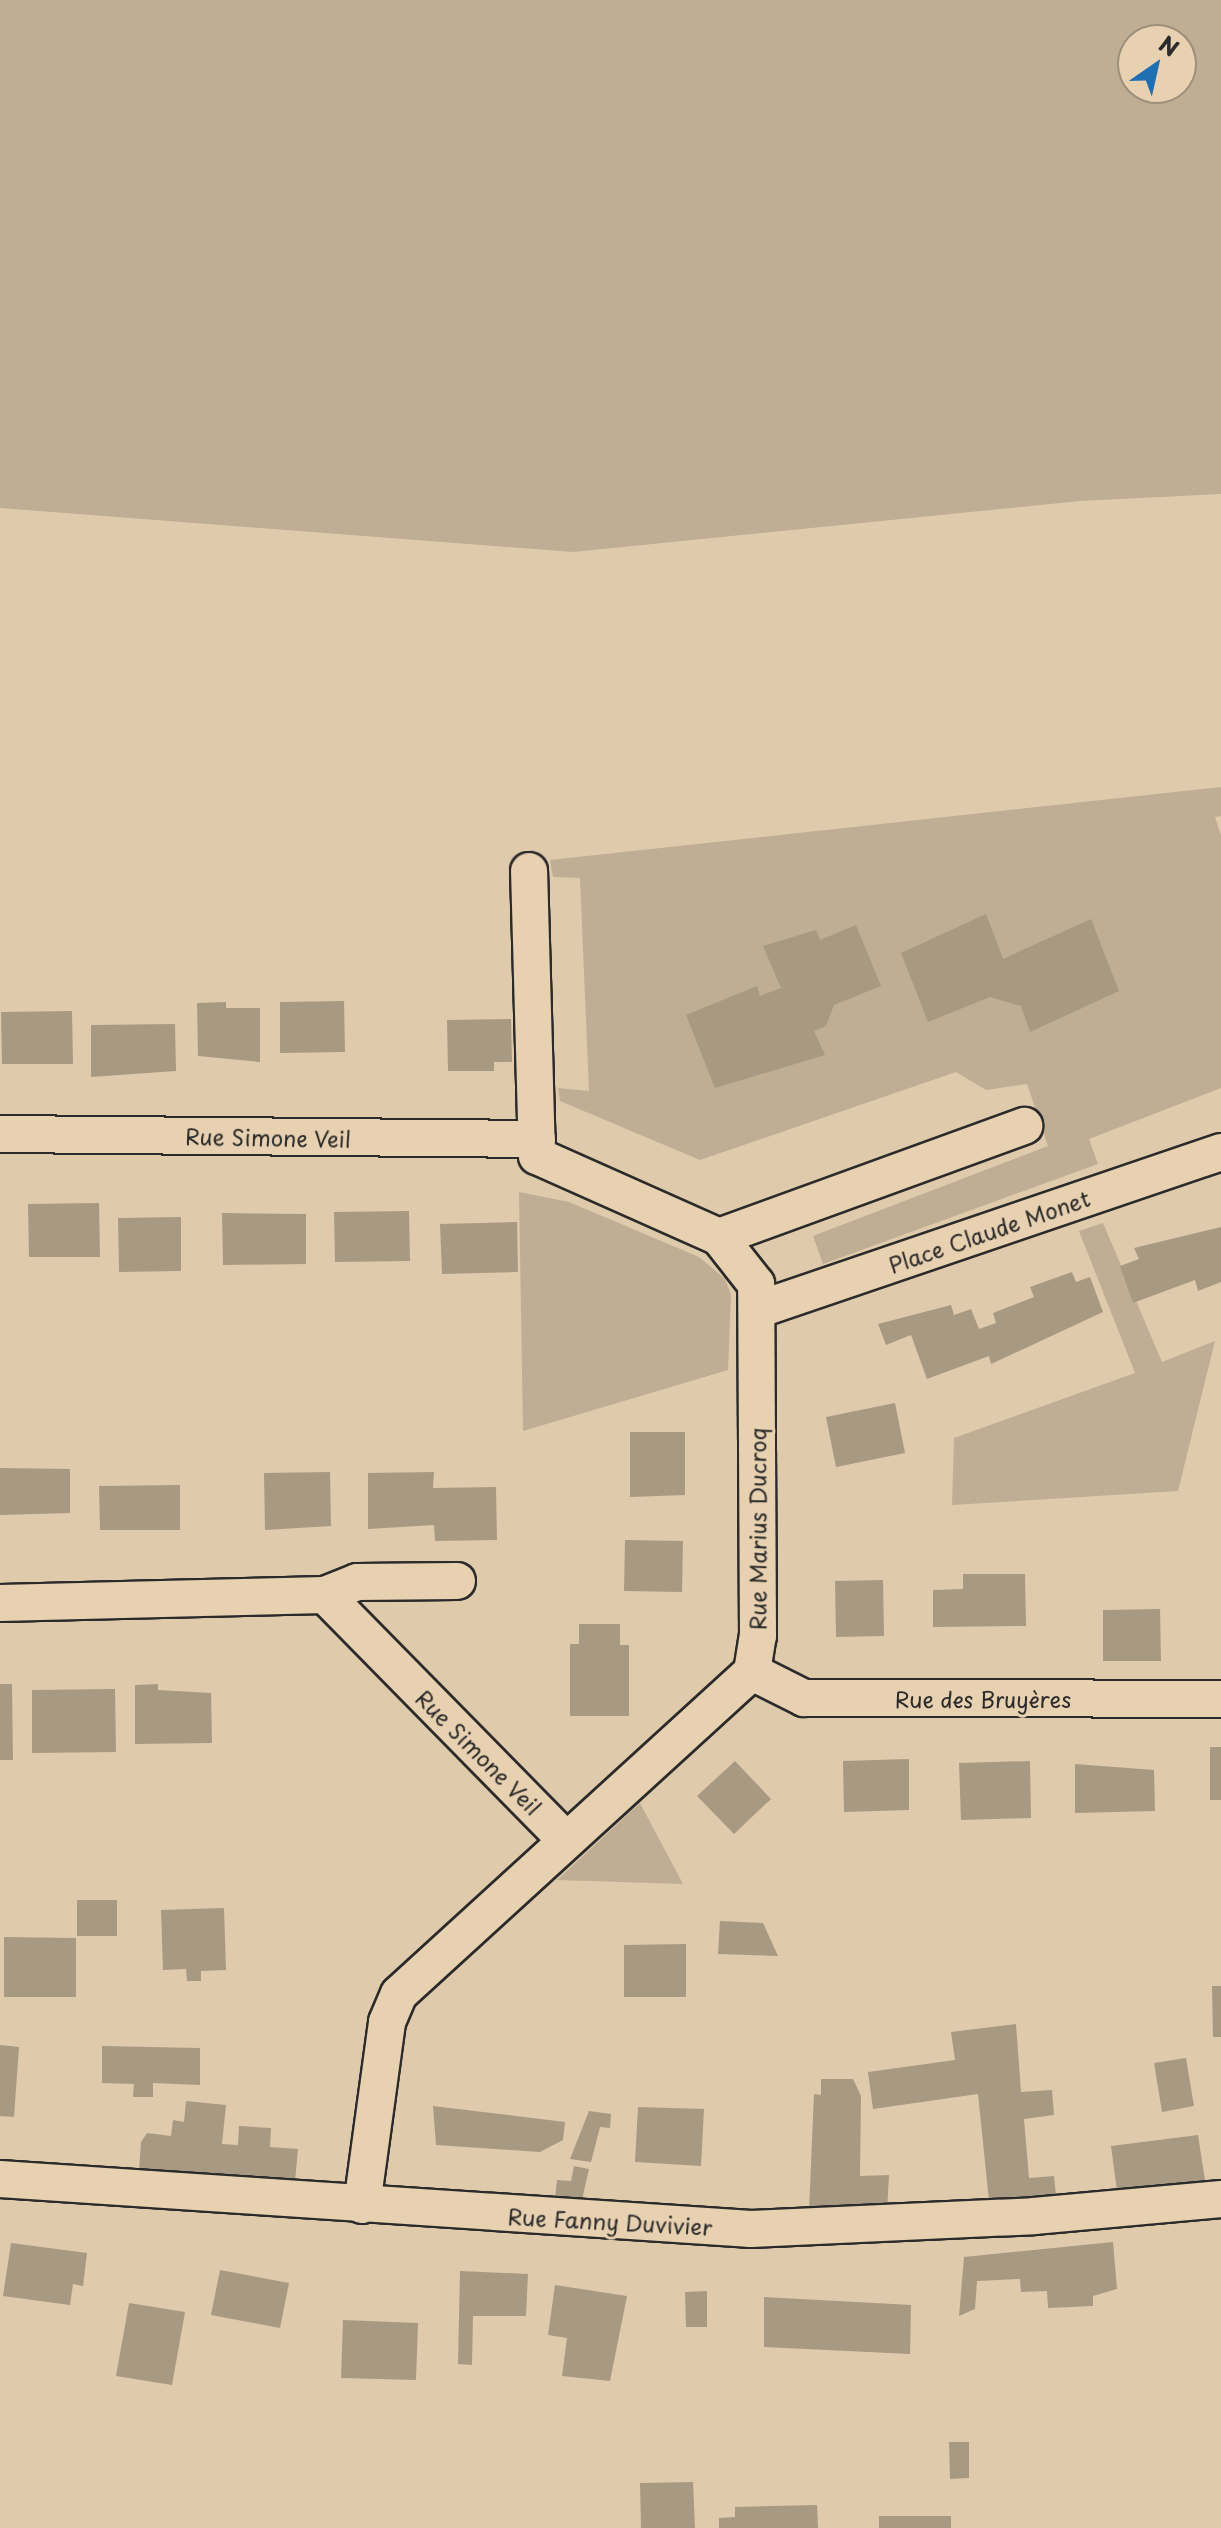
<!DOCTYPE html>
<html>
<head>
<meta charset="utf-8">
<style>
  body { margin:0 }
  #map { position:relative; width:1221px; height:2528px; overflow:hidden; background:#e0caac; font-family:"Playpen Sans",sans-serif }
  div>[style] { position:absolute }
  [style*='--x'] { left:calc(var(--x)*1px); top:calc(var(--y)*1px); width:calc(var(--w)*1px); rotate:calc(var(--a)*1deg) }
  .green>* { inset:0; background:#bfad94 }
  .building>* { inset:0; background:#a89983 }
  .roads { filter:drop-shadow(2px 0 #2b2b2b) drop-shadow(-2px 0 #2b2b2b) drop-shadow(0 2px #2b2b2b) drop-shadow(0 -2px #2b2b2b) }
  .minor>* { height:36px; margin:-18px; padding:0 18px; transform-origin:18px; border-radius:18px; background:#e8d1b1 }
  span { translate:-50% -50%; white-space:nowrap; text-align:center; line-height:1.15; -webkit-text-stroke:6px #e8d1b1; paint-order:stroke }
  .street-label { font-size:22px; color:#2b2b2b }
  .north { position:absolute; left:1117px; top:24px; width:80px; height:80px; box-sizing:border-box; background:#e8d1b1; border:2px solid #9c8f7b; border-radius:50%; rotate:34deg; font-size:22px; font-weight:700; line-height:32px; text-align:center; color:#2b2b2b }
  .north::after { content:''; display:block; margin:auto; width:28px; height:36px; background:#1f6fb2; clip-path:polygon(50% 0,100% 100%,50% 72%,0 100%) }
</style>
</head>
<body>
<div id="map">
  <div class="green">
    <div style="clip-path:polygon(evenodd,0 0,1221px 0,1221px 494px,1080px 501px,573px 552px,0 508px,0 0,1133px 40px,1181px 40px,1181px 88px,1133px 88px,1133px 40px)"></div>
    <div style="clip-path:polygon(1221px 787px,1221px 816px,1215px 817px,1221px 835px,1221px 1088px,1089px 1139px,1098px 1164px,823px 1264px,813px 1236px,1048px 1146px,1027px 1084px,986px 1090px,956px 1072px,700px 1160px,560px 1101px,558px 1088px,589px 1091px,580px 878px,553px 877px,550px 860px)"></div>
    <div style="clip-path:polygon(519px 1192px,569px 1202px,699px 1257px,725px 1279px,731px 1295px,728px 1370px,523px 1431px)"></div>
    <div style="clip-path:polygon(1103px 1223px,1162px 1362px,1215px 1341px,1178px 1491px,952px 1505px,954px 1438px,1135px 1373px,1079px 1231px)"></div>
    <div style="clip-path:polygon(640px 1803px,683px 1884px,557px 1880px)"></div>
  </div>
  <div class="building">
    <div style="clip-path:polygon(986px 914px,1003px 959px,1091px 919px,1119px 991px,1030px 1032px,1021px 1006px,990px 997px,928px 1022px,901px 953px)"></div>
    <div style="clip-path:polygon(856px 925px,881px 986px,834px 1005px,826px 1026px,814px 1031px,825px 1055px,715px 1088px,686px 1015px,757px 986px,760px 996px,781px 988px,763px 946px,816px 930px,820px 940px)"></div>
    <div style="clip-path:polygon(344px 1001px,345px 1052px,280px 1053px,280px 1002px)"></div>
    <div style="clip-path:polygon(226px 1002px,226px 1008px,260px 1008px,260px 1062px,198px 1056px,197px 1003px)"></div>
    <div style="clip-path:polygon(72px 1011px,73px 1064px,2px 1064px,1px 1012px)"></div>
    <div style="clip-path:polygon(511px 1019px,512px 1062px,494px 1062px,494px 1071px,448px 1071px,447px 1020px)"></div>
    <div style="clip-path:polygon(175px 1024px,176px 1071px,91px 1077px,91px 1025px)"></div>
    <div style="clip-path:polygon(99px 1203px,100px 1257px,29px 1257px,28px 1204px)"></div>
    <div style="clip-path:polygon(409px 1211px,410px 1261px,335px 1262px,334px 1212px)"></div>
    <div style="clip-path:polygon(222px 1213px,306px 1214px,306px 1264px,223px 1265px)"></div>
    <div style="clip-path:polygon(181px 1217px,181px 1271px,119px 1272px,118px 1218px)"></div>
    <div style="clip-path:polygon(517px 1222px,518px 1272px,442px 1274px,440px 1224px)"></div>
    <div style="clip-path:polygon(1221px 1227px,1221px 1282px,1198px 1291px,1195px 1280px,1133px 1303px,1120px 1266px,1139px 1259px,1134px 1248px)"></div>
    <div style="clip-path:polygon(1072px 1272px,1076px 1282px,1090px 1277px,1103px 1312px,991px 1364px,989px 1356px,927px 1379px,911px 1335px,886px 1345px,878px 1324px,951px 1305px,954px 1315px,971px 1309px,979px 1329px,996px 1323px,993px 1313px,1034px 1297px,1030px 1287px)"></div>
    <div style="clip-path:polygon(895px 1403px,905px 1453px,836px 1467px,826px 1417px)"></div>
    <div style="clip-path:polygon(630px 1432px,685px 1432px,685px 1495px,630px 1497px)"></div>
    <div style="clip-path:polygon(0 1468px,70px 1469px,70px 1513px,0 1515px)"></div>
    <div style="clip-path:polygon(330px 1472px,331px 1526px,265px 1530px,264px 1473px)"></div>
    <div style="clip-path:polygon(434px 1472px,433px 1488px,496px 1487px,497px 1540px,435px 1541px,434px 1525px,368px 1529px,368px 1473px)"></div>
    <div style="clip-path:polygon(180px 1485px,180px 1530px,100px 1530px,99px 1486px)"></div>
    <div style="clip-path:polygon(625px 1540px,683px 1541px,682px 1592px,624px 1591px)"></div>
    <div style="clip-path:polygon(963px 1574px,1025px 1574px,1026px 1626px,933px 1627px,933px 1590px,963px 1589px)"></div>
    <div style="clip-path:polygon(883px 1580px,884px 1636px,836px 1637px,835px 1581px)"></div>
    <div style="clip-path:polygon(1160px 1609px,1161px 1661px,1103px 1661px,1103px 1610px)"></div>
    <div style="clip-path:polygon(579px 1624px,620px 1624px,620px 1645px,629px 1645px,629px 1716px,570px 1716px,570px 1644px,579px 1644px)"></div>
    <div style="clip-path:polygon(0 1684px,12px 1684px,13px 1760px,0 1760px)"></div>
    <div style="clip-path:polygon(158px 1684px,158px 1690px,211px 1693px,212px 1743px,135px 1744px,135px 1685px)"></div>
    <div style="clip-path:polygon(115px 1689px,116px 1752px,32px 1753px,32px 1690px)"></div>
    <div style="clip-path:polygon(1210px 1747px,1221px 1747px,1221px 1800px,1210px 1800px)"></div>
    <div style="clip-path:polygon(909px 1759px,909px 1810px,844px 1812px,843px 1761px)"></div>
    <div style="clip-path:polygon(735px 1761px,771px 1799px,734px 1834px,697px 1796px)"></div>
    <div style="clip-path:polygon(1030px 1761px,1031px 1818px,961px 1820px,959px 1763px)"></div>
    <div style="clip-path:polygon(1075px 1764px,1154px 1770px,1155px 1811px,1075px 1813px)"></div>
    <div style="clip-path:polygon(77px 1900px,117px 1900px,117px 1936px,77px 1936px)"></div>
    <div style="clip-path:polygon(224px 1908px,226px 1970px,201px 1971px,201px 1981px,187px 1981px,186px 1969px,163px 1970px,161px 1910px)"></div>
    <div style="clip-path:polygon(720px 1921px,763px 1923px,778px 1956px,718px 1954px)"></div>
    <div style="clip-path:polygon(4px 1937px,76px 1938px,76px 1997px,4px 1997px)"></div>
    <div style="clip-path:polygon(686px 1944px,686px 1997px,624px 1997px,624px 1945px)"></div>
    <div style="clip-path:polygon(1212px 1986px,1221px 1986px,1221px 2037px,1213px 2037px)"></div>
    <div style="clip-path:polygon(1016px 2024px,1021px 2092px,1052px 2090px,1054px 2115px,1024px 2119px,1029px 2178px,1054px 2176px,1056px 2196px,989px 2201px,978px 2094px,873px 2109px,868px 2072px,955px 2060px,951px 2032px)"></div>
    <div style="clip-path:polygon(0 2045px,19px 2047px,14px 2117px,0 2116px)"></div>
    <div style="clip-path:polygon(102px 2046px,200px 2048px,200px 2085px,153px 2083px,153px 2097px,133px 2097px,134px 2084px,102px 2083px)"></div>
    <div style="clip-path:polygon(1186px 2058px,1194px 2106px,1162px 2112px,1154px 2063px)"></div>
    <div style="clip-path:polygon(821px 2079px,853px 2079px,861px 2096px,860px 2176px,889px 2175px,887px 2212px,809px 2211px,814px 2094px,821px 2095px)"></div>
    <div style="clip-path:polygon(186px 2101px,226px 2105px,222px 2144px,238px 2145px,239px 2126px,271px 2128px,270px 2147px,298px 2149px,295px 2181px,139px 2170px,141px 2142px,147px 2133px,171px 2136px,173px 2120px,184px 2122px)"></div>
    <div style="clip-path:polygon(433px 2106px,565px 2122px,563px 2140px,540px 2152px,436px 2145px)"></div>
    <div style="clip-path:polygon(638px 2107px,704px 2109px,701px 2166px,635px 2162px)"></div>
    <div style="clip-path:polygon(589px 2111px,611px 2114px,610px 2128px,600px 2127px,591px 2162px,570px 2159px)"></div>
    <div style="clip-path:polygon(1198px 2135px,1205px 2180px,1117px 2191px,1111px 2146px)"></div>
    <div style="clip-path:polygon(574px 2166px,589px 2169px,582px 2200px,555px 2199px,557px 2180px,571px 2181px)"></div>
    <div style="clip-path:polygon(1113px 2242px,1117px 2289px,1093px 2296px,1093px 2306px,1048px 2308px,1047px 2291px,1021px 2292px,1020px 2279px,977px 2281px,975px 2309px,959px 2316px,964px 2257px)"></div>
    <div style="clip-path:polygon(11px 2243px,87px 2253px,83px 2286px,73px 2284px,70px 2305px,3px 2296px)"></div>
    <div style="clip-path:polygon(220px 2270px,289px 2283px,280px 2328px,211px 2315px)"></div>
    <div style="clip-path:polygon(460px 2271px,528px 2274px,526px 2316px,473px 2316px,472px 2365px,458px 2364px)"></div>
    <div style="clip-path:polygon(555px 2285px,627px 2296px,610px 2381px,562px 2376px,567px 2338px,548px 2335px)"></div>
    <div style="clip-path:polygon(707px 2291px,707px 2327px,686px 2327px,685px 2292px)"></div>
    <div style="clip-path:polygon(764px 2297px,911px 2305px,910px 2354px,764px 2347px)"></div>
    <div style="clip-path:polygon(129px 2303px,185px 2312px,172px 2385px,116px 2376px)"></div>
    <div style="clip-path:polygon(343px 2320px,418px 2323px,416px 2380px,341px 2378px)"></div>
    <div style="clip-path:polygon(949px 2442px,969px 2442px,969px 2478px,950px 2479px)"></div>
    <div style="clip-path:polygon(693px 2482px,695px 2528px,641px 2528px,640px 2483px)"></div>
    <div style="clip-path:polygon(817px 2505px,818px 2528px,719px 2528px,719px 2518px,735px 2517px,735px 2507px)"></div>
    <div style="clip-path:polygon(879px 2516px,951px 2516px,951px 2528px,879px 2528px)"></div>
  </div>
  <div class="roads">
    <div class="minor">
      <div style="--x:0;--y:1134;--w:537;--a:0.53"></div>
      <div style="--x:719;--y:1237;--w:325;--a:-20"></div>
      <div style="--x:757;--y:1310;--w:490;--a:-18.8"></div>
      <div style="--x:325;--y:1595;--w:344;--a:45.5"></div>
      <div style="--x:0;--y:1603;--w:325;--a:-1.4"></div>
      <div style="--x:325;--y:1595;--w:35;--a:-22"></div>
      <div style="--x:357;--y:1582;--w:100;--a:-0.6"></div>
      <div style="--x:752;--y:1672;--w:58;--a:26.6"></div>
      <div style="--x:804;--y:1698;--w:417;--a:0.1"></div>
      <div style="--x:0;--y:2179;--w:753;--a:3.81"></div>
      <div style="--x:751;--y:2229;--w:283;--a:-2.6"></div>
      <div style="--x:1034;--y:2216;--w:188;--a:-5.2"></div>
      <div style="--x:362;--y:2205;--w:185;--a:-82.2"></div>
      <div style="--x:387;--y:2022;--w:30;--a:-67"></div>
      <div style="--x:399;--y:1994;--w:478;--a:-42.4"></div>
      <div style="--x:752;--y:1672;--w:36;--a:-81"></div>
      <div style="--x:758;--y:1636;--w:352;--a:-90.3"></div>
      <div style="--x:756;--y:1284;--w:60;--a:-128.2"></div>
      <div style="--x:719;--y:1237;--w:199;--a:-156"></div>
      <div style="--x:537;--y:1156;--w:285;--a:-91.6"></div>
    </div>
  </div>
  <div class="street-label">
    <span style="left:268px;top:1137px;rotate:1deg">Rue Simone Veil</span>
    <span style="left:989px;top:1231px;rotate:-19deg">Place Claude Monet</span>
    <span style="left:757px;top:1529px;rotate:-90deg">Rue Marius Ducroq</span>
    <span style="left:983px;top:1699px">Rue des Bruyères</span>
    <span style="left:479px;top:1752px;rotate:45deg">Rue Simone Veil</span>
    <span style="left:610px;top:2221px;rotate:3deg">Rue Fanny Duvivier</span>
  </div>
  <div class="north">N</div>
</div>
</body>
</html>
